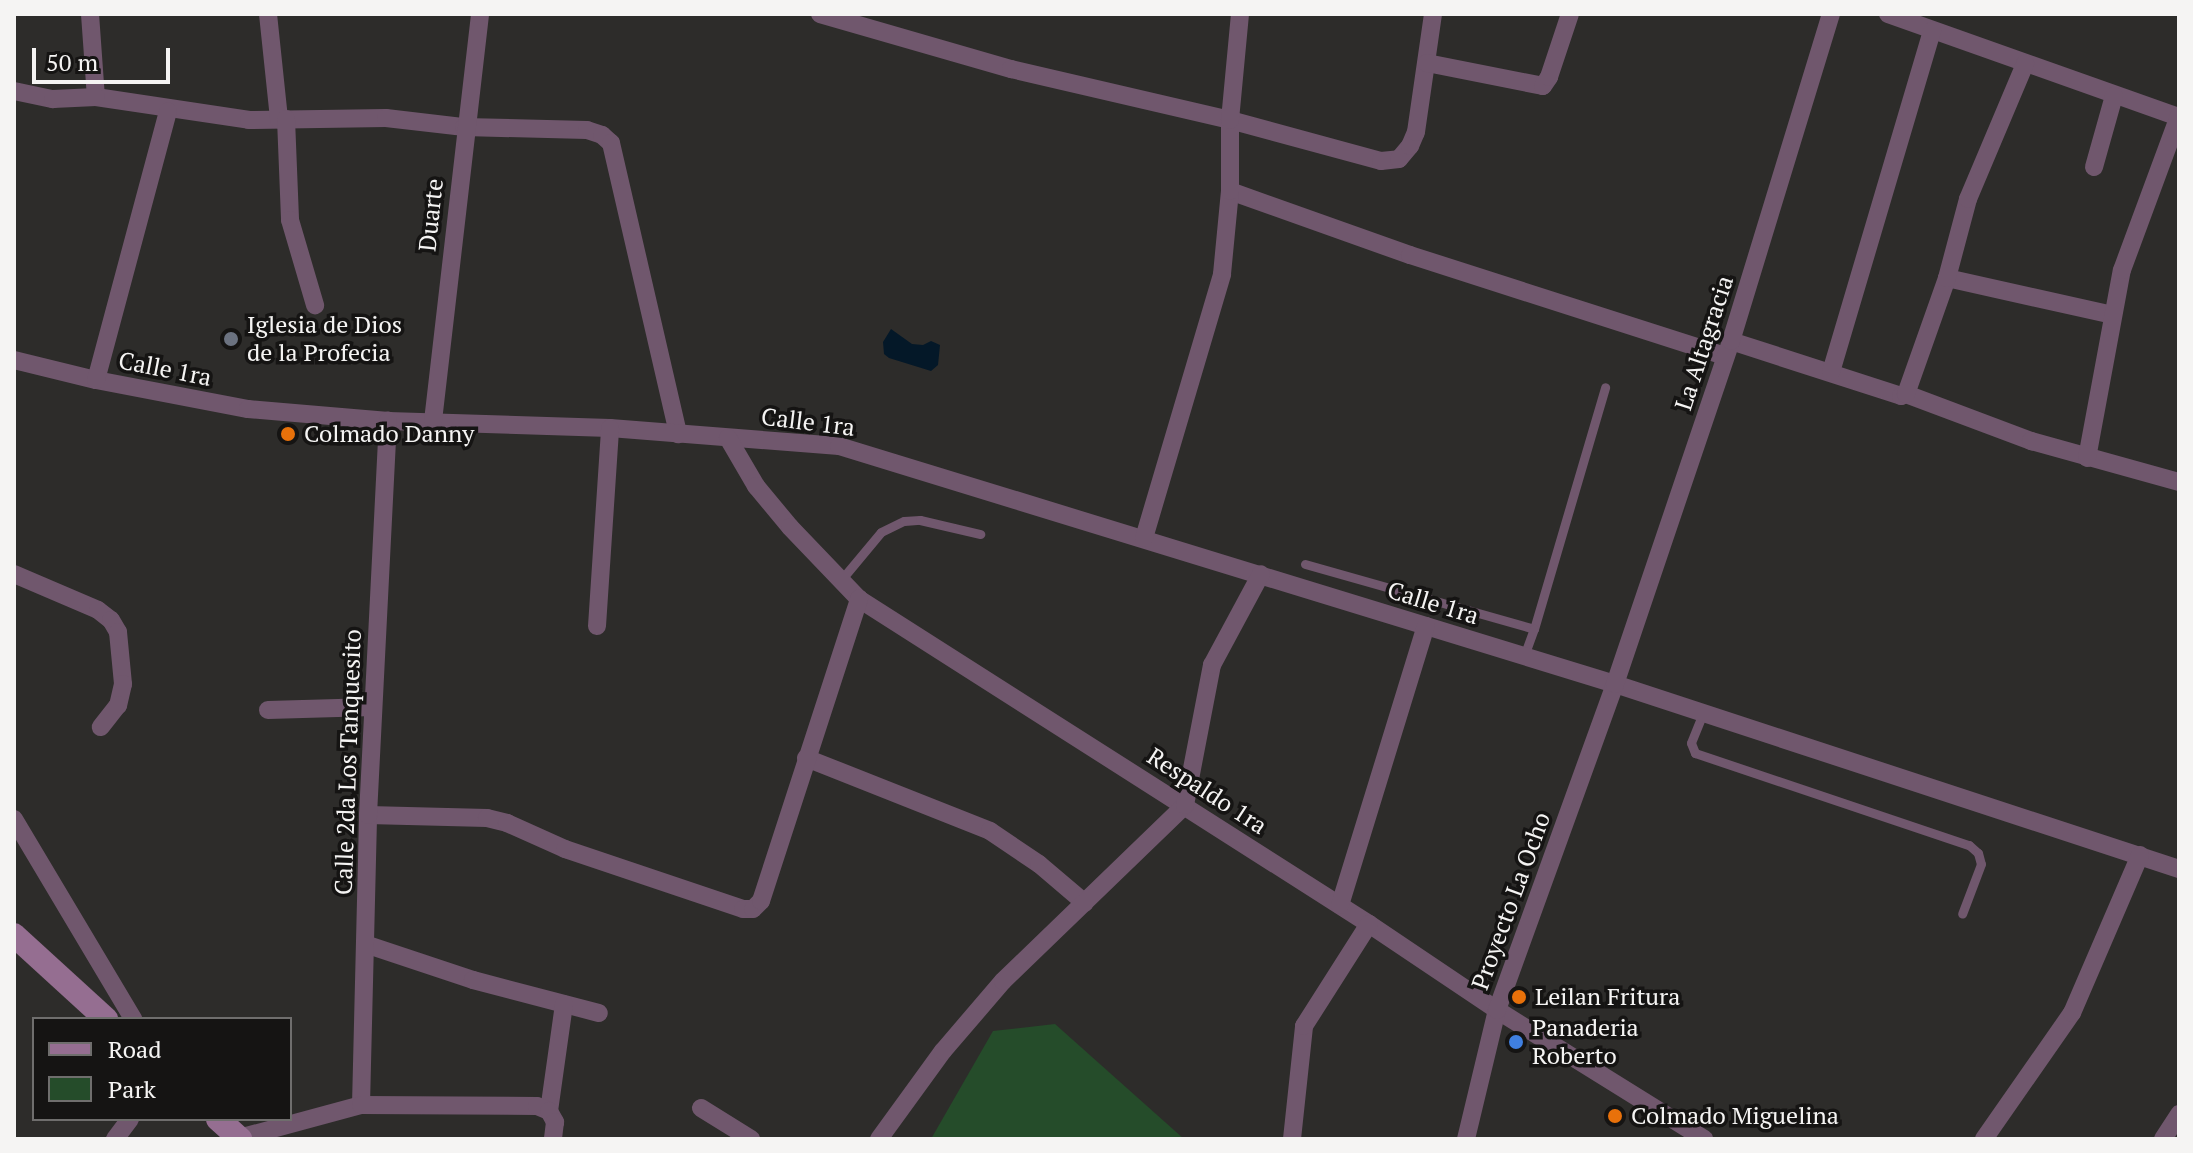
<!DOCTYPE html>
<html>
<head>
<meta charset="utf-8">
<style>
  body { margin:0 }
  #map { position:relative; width:2193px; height:1153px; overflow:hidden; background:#2d2c2a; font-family:"PT Serif",serif }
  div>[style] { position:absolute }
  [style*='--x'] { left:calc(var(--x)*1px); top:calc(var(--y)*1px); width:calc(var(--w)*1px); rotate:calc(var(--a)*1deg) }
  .green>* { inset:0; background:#254c2a }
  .water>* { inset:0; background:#041828 }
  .lane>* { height:9px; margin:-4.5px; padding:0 4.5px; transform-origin:4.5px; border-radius:4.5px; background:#70576d }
  .street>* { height:18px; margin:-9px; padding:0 9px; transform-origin:9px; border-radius:9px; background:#70576d }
  .secondary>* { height:24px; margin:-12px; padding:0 12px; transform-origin:12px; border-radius:12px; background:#956e91 }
  .dots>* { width:22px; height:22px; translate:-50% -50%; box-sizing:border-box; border:4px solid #151413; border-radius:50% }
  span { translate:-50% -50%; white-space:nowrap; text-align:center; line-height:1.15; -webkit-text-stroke:7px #151413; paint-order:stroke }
  .street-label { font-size:24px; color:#f5f4f3 }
  .poi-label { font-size:24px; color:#f5f4f3 }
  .left { translate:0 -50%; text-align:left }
  .frame { position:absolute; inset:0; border:16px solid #f5f4f3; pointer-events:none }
  .legend { position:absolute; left:32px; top:1017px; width:260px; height:104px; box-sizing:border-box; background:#151413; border:2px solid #6f6e6d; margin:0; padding:10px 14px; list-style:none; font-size:24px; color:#f5f4f3 }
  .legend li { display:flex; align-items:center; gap:16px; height:40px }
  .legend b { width:40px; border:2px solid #6f6e6d }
  .scale { position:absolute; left:32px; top:48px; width:138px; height:36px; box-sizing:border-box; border:4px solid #f5f4f3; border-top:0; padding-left:10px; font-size:24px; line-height:28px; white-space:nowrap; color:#f5f4f3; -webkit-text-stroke:6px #151413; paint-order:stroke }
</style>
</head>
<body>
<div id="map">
  <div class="green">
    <div style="clip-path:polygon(1055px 1024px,1184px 1139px,931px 1139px,993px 1031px)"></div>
  </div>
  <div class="water">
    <div style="clip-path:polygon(891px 329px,912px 344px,923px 345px,931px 341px,940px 345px,938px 365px,931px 371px,889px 358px,884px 354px,883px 342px)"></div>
  </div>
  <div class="lane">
    <div style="--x:1305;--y:564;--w:238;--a:15.8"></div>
    <div style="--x:1534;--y:629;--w:252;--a:-73.6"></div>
    <div style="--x:841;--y:580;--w:62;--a:-50.2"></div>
    <div style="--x:881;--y:532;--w:25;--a:-26"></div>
    <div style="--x:904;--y:521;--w:16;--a:-4"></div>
    <div style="--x:920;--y:520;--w:62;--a:13.1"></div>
    <div style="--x:1524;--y:656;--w:29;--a:-70"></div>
    <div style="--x:1703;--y:713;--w:32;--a:112"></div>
    <div style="--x:1691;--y:743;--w:11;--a:68"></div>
    <div style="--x:1695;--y:753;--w:289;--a:18.6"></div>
    <div style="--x:1969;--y:845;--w:12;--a:42"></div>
    <div style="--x:1978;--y:853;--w:11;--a:75"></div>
    <div style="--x:1981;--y:864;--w:53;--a:110.8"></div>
  </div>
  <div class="street">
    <div style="--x:90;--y:14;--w:83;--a:85.9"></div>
    <div style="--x:96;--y:97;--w:155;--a:8.5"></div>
    <div style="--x:249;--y:120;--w:137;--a:-0.8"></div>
    <div style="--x:386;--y:118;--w:79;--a:6.6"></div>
    <div style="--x:464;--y:127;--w:123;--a:1.4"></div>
    <div style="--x:587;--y:130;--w:16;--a:18"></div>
    <div style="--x:602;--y:135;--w:12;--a:42"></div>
    <div style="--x:611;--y:143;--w:299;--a:77"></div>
    <div style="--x:268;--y:14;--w:106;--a:84"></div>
    <div style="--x:820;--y:14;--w:199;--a:16.1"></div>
    <div style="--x:1011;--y:69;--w:225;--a:13.1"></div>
    <div style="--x:1230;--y:120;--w:156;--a:15.2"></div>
    <div style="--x:1381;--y:161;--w:18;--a:-6"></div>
    <div style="--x:1399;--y:159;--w:17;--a:-50"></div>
    <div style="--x:1410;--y:146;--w:15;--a:-67"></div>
    <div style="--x:1416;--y:132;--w:119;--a:-81.8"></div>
    <div style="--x:1888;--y:14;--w:309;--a:19.5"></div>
    <div style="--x:1427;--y:63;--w:118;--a:11.2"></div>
    <div style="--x:1543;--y:86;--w:11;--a:-56"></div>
    <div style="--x:1549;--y:77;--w:66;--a:-71.6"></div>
    <div style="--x:14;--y:91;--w:40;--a:12"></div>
    <div style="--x:53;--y:99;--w:43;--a:-2.7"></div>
    <div style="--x:286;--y:119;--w:101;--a:87.7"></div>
    <div style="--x:290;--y:220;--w:89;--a:73.6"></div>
    <div style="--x:2094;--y:167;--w:74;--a:-74.3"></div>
    <div style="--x:1230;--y:191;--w:191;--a:19.6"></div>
    <div style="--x:1410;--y:255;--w:331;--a:17.8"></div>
    <div style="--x:1947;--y:278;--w:170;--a:12.6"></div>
    <div style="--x:1731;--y:341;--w:179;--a:17.9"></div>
    <div style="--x:1901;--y:396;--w:5;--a:-22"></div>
    <div style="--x:1906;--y:394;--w:134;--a:20.6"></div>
    <div style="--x:2031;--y:441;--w:154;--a:15.5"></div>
    <div style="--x:14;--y:360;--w:84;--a:13.7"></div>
    <div style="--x:96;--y:380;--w:155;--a:10.8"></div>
    <div style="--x:248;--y:409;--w:141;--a:4.9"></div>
    <div style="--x:388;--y:421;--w:222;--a:1.8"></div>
    <div style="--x:610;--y:428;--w:230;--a:4.5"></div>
    <div style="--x:839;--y:446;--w:812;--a:17.05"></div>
    <div style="--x:1615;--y:684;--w:594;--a:18.16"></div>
    <div style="--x:1831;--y:372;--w:356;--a:-73.5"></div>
    <div style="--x:96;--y:380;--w:278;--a:-75"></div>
    <div style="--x:1906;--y:394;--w:123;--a:-70.5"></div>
    <div style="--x:1947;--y:278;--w:82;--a:-75.1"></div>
    <div style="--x:1968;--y:199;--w:147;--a:-67.1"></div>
    <div style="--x:433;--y:421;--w:410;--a:-83.4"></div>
    <div style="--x:728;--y:438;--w:56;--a:59.7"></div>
    <div style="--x:756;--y:486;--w:53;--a:50.3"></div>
    <div style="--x:790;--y:527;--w:100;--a:46.2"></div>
    <div style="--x:859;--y:599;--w:605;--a:32.51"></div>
    <div style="--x:1369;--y:924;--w:154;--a:33.9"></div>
    <div style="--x:1497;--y:1010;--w:244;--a:31.9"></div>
    <div style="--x:2087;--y:458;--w:191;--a:-79.5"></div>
    <div style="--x:2122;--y:270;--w:164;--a:-69.7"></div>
    <div style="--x:1144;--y:538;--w:275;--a:-73.5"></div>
    <div style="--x:1222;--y:274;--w:83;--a:-84.5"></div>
    <div style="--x:1230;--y:191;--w:71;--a:-90"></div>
    <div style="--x:1230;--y:120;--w:106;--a:-84.6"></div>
    <div style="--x:14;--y:574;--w:91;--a:23.2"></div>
    <div style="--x:98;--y:610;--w:16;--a:38"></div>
    <div style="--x:111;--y:620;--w:14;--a:60"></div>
    <div style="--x:118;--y:632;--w:52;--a:84.5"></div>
    <div style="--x:123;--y:684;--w:22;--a:103"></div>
    <div style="--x:118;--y:705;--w:28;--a:128"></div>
    <div style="--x:597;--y:626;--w:198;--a:-86.2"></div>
    <div style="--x:268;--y:710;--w:105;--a:-1.6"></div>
    <div style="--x:806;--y:758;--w:198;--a:21.6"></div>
    <div style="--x:990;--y:831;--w:59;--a:34"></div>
    <div style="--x:1039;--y:864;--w:60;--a:40.3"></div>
    <div style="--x:368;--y:815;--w:119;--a:1.4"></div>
    <div style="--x:487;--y:818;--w:21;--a:14"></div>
    <div style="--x:507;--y:823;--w:64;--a:24.1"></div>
    <div style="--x:565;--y:849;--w:188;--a:18.6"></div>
    <div style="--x:743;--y:909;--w:10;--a:0"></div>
    <div style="--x:753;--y:909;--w:11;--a:-45"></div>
    <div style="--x:761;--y:901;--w:318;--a:-72"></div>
    <div style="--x:14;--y:819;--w:233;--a:59.2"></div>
    <div style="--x:1340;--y:905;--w:292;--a:-72.9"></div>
    <div style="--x:365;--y:944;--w:114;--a:18.4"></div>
    <div style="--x:473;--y:980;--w:130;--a:14.7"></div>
    <div style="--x:361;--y:1105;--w:290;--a:-88.6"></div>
    <div style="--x:368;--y:815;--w:395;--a:-87.1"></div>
    <div style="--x:701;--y:1108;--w:59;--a:31.8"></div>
    <div style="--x:549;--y:1111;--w:108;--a:-82"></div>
    <div style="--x:239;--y:1138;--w:126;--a:-15.1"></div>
    <div style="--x:361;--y:1105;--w:176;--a:0.3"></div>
    <div style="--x:537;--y:1106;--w:13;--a:23"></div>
    <div style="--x:549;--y:1111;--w:13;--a:61"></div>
    <div style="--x:555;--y:1122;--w:17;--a:97"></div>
    <div style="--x:115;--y:1139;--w:25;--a:-53"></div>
    <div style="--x:879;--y:1139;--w:109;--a:-54"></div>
    <div style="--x:943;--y:1051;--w:92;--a:-49.4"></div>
    <div style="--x:1003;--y:981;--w:253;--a:-44"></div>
    <div style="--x:1185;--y:805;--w:143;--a:-79.1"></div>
    <div style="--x:1212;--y:665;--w:103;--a:-61.7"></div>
    <div style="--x:1292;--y:1139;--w:114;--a:-83.9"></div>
    <div style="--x:1304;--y:1026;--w:121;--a:-57.5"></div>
    <div style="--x:1466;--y:1139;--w:133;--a:-76.5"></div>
    <div style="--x:1497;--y:1010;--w:347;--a:-70.1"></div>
    <div style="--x:1615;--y:684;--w:362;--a:-71.3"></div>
    <div style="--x:1731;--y:341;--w:342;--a:-73"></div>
    <div style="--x:1984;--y:1139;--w:154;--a:-55.1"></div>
    <div style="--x:2072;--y:1013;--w:172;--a:-66.7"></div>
    <div style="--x:2163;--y:1139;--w:30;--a:-57"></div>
  </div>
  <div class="secondary">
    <div style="--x:14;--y:935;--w:125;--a:42.4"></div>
    <div style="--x:218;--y:1119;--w:30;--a:42"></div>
  </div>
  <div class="dots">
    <div style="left:231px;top:339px;background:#6b7280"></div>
    <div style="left:288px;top:434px;background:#e8710a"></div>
    <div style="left:1519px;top:997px;background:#e8710a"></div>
    <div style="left:1516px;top:1042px;background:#3f7fe0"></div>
    <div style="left:1615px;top:1116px;background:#e8710a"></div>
  </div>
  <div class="street-label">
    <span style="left:431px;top:215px;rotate:-84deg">Duarte</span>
    <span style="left:1704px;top:343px;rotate:-72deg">La Altagracia</span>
    <span style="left:165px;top:369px;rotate:11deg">Calle 1ra</span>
    <span style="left:808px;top:422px;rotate:7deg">Calle 1ra</span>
    <span style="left:1433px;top:603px;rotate:17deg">Calle 1ra</span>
    <span style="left:348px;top:762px;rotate:-88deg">Calle 2da Los Tanquesito</span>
    <span style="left:1207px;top:791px;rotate:33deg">Respaldo 1ra</span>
    <span style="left:1511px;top:901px;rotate:-70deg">Proyecto La Ocho</span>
  </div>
  <div class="poi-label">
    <span class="left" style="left:247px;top:339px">Iglesia de Dios<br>de la Profecia</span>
    <span class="left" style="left:304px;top:434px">Colmado Danny</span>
    <span class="left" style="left:1535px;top:997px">Leilan Fritura</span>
    <span class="left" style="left:1532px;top:1042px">Panaderia<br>Roberto</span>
    <span class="left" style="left:1631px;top:1116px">Colmado Miguelina</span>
  </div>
  <div class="frame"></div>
  <ul class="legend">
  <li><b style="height:10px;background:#956e91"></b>Road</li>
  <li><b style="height:22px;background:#254c2a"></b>Park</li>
  </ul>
  <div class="scale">50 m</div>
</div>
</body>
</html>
